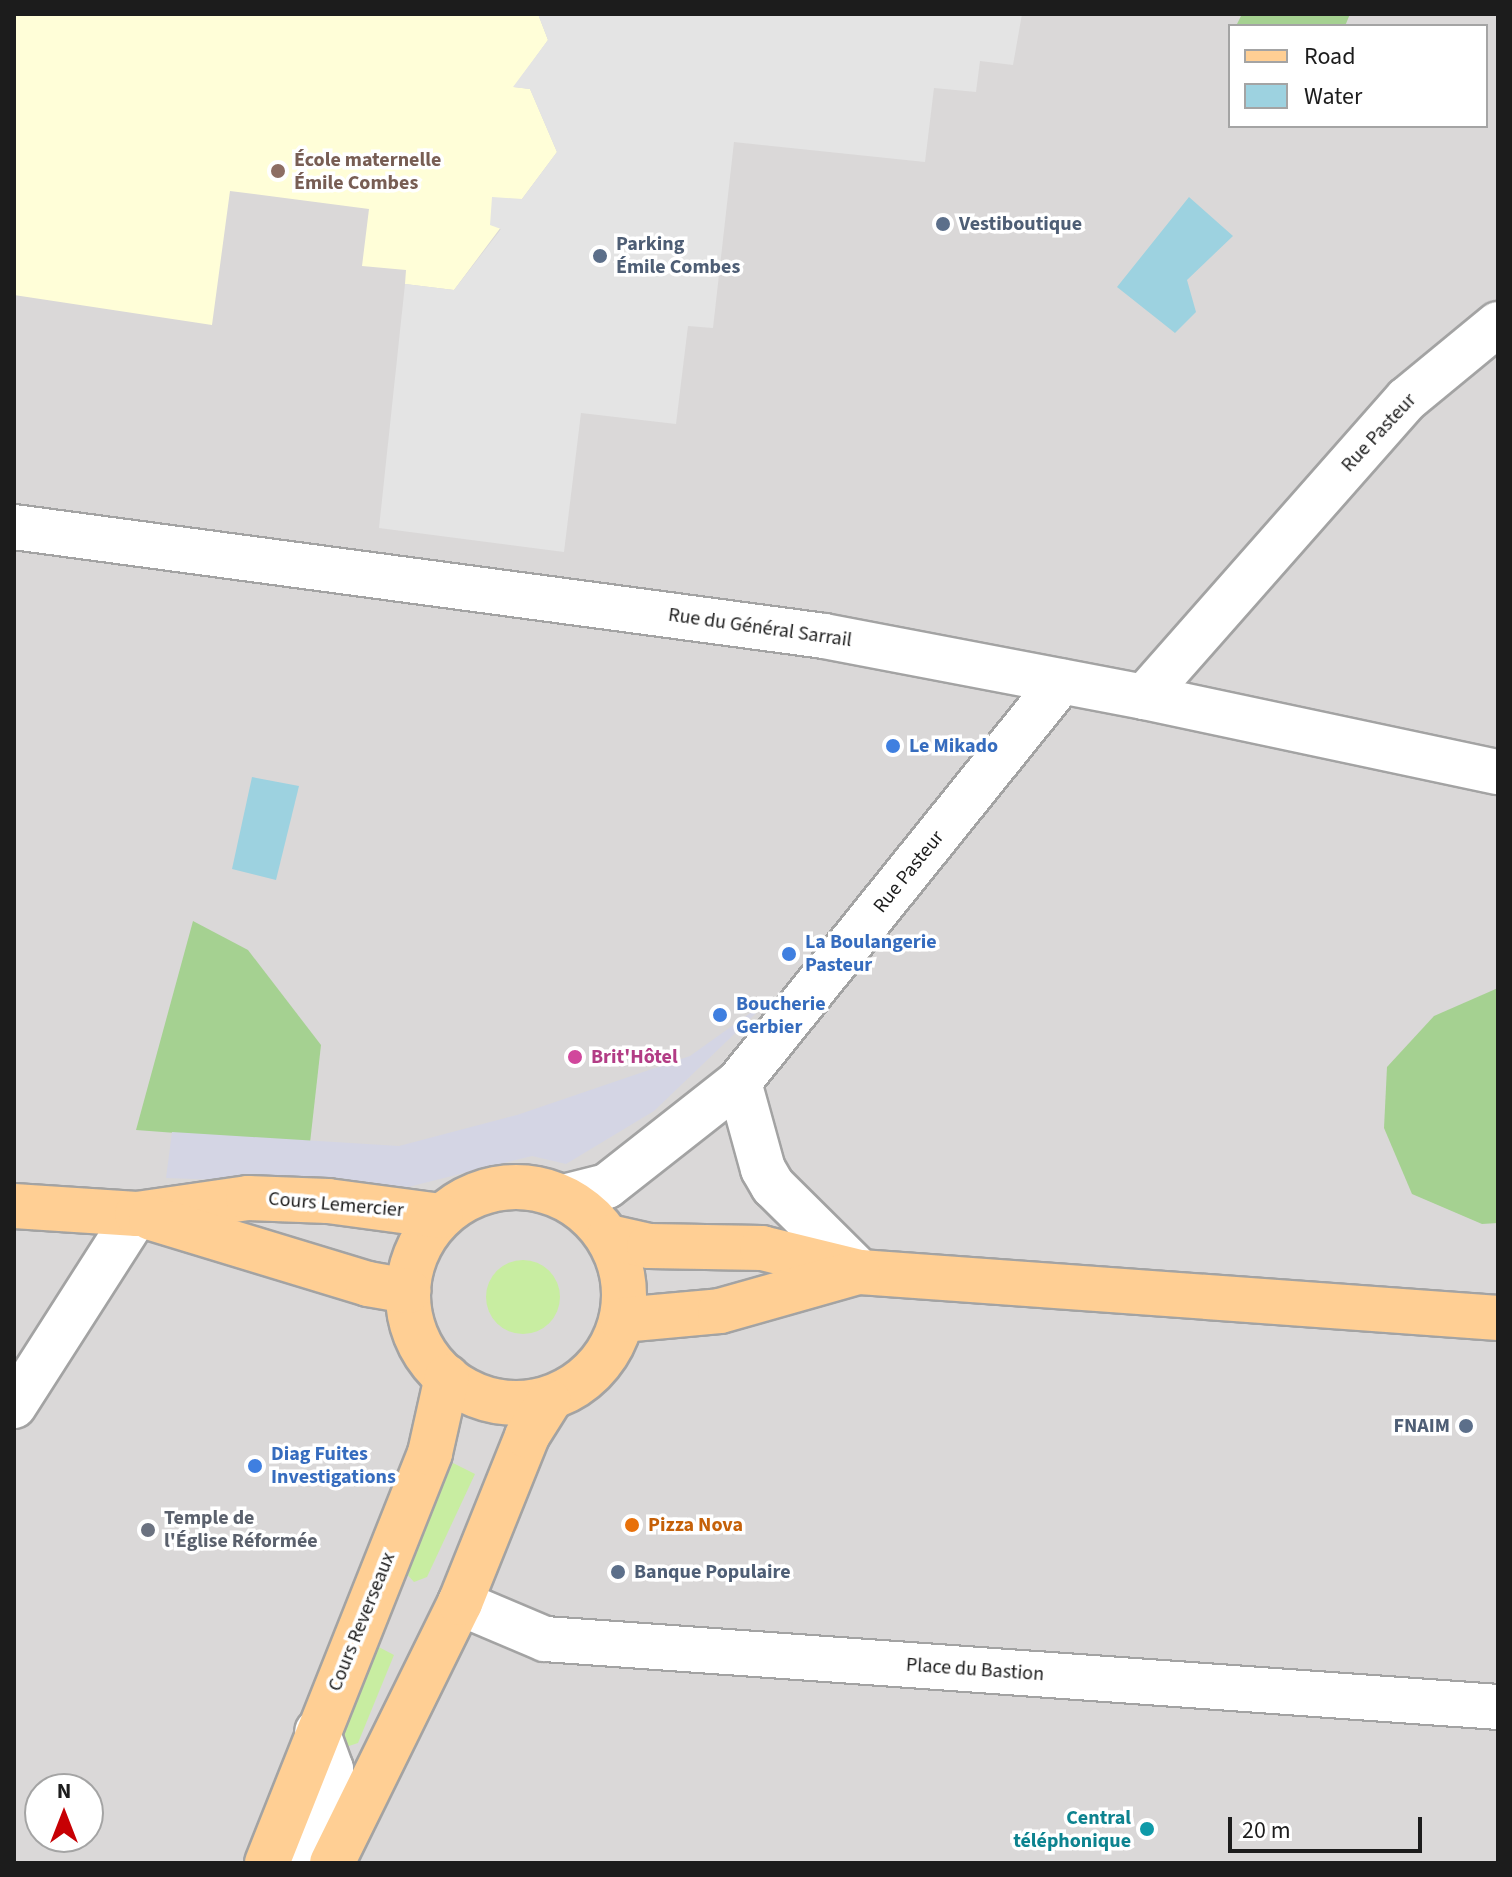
<!DOCTYPE html>
<html>
<head>
<meta charset="utf-8">
<style>
  body { margin:0 }
  #map { position:relative; width:1512px; height:1877px; overflow:hidden; background:#eee9e0; font-family:"Source Sans 3",sans-serif }
  div>[style] { position:absolute }
  [style*='--x'] { left:calc(var(--x)*1px); top:calc(var(--y)*1px); width:calc(var(--w)*1px); rotate:calc(var(--a)*1deg) }
  .residential>* { inset:0; background:#dad8d8 }
  .education>* { inset:0; background:#fffed8 }
  .grass>* { inset:0; background:#c8eda1 }
  .round { border-radius:50% }
  .forest>* { inset:0; background:#a5d191 }
  .parking>* { inset:0; background:#e4e4e4 }
  .plaza>* { inset:0; background:#d4d5e4 }
  .water>* { inset:0; background:#9dd2e0 }
  .roads { filter:drop-shadow(2px 0 #a3a3a3) drop-shadow(-2px 0 #a3a3a3) drop-shadow(0 2px #a3a3a3) drop-shadow(0 -2px #a3a3a3) }
  .minor>* { height:44px; margin:-22px; padding:0 22px; transform-origin:22px; border-radius:22px; background:#fff }
  .major>* { height:44px; margin:-22px; padding:0 22px; transform-origin:22px; border-radius:22px; background:#ffcf94 }
  .major>.ring { margin:-22px; padding:0; box-sizing:content-box; background:none; border:44px solid #ffcf94; border-radius:50% }
  .dots>* { width:22px; height:22px; translate:-50% -50%; box-sizing:border-box; border:4px solid #fff; border-radius:50% }
  span { translate:-50% -50%; white-space:nowrap; text-align:center; line-height:1.15; -webkit-text-stroke:7px #fff; paint-order:stroke }
  .education-label { font-size:20px; color:#785e54; font-weight:700 }
  .left { translate:0 -50%; text-align:left }
  .service-label { font-size:20px; color:#4e5e75; font-weight:700 }
  .right { translate:-100% -50%; text-align:right }
  .street-label { font-size:20px; color:#1c1c1c }
  .shop-label { font-size:20px; color:#366cbe; font-weight:700 }
  .hotel-label { font-size:20px; color:#b23c85; font-weight:700 }
  .worship-label { font-size:20px; color:#5b616d; font-weight:700 }
  .food-label { font-size:20px; color:#c56008; font-weight:700 }
  .culture-label { font-size:20px; color:#0d838f; font-weight:700 }
  .frame { position:absolute; inset:0; border:16px solid #1c1c1c; pointer-events:none }
  .legend { position:absolute; left:1228px; top:24px; width:260px; height:104px; box-sizing:border-box; background:#fff; border:2px solid #a4a4a4; margin:0; padding:10px 14px; list-style:none; font-size:24px; color:#1c1c1c }
  .legend li { display:flex; align-items:center; gap:16px; height:40px }
  .legend b { width:40px; border:2px solid #a4a4a4 }
  .north { position:absolute; left:24px; top:1773px; width:80px; height:80px; box-sizing:border-box; background:#fff; border:2px solid #a4a4a4; border-radius:50%; rotate:0deg; font-size:22px; font-weight:700; line-height:32px; text-align:center; color:#1c1c1c }
  .north::after { content:''; display:block; margin:auto; width:28px; height:36px; background:#c70004; clip-path:polygon(50% 0,100% 100%,50% 72%,0 100%) }
  .scale { position:absolute; left:1228px; top:1817px; width:194px; height:36px; box-sizing:border-box; border:4px solid #1c1c1c; border-top:0; padding-left:10px; font-size:24px; line-height:28px; white-space:nowrap; color:#1c1c1c; -webkit-text-stroke:6px #fff; paint-order:stroke }
</style>
</head>
<body>
<div id="map">
  <div class="residential">
    <div style="clip-path:polygon(evenodd,14px 14px,1498px 14px,1498px 1863px,14px 1863px,14px 14px,1230px 26px,1486px 26px,1486px 126px,1230px 126px,1230px 26px,14px 14px,40px 1789px,88px 1789px,88px 1837px,40px 1837px,40px 1789px)"></div>
  </div>
  <div class="education">
    <div style="clip-path:polygon(14px 14px,538px 14px,548px 40px,514px 87px,530px 89px,557px 152px,454px 290px,405px 284px,406px 270px,362px 266px,369px 209px,230px 191px,212px 325px,14px 295px)"></div>
  </div>
  <div class="grass">
    <div class="round" style="left:486px;top:1260px;width:74px;height:74px"></div>
    <div style="clip-path:polygon(453px 1463px,475px 1474px,427px 1577px,414px 1582px,404px 1571px)"></div>
    <div style="clip-path:polygon(373px 1644px,394px 1655px,358px 1743px,346px 1747px,339px 1741px)"></div>
  </div>
  <div class="forest">
    <div style="clip-path:polygon(1242px 14px,1350px 14px,1345px 26px,1236px 26px)"></div>
    <div style="clip-path:polygon(193px 921px,248px 950px,321px 1045px,310px 1143px,136px 1130px)"></div>
    <div style="clip-path:polygon(1498px 988px,1498px 1223px,1482px 1224px,1412px 1194px,1384px 1128px,1387px 1067px,1434px 1016px)"></div>
  </div>
  <div class="parking">
    <div style="clip-path:polygon(538px 14px,1022px 14px,1013px 65px,980px 61px,976px 92px,934px 88px,925px 162px,734px 142px,713px 328px,688px 326px,676px 424px,581px 413px,564px 552px,379px 528px,405px 284px,454px 290px,501px 229px,490px 225px,492px 197px,522px 199px,557px 152px,530px 89px,513px 87px,548px 40px)"></div>
  </div>
  <div class="plaza">
    <div style="clip-path:polygon(774px 996px,654px 1111px,566px 1164px,532px 1156px,408px 1187px,166px 1178px,172px 1132px,399px 1146px,517px 1115px,690px 1056px)"></div>
  </div>
  <div class="water">
    <div style="clip-path:polygon(1189px 197px,1233px 236px,1187px 280px,1196px 312px,1175px 333px,1117px 287px)"></div>
    <div style="clip-path:polygon(252px 777px,299px 786px,276px 880px,232px 869px)"></div>
  </div>
  <div class="roads">
    <div class="minor">
      <div style="--x:14;--y:527;--w:817;--a:7.66"></div>
      <div style="--x:824;--y:636;--w:326;--a:10.8"></div>
      <div style="--x:1144;--y:697;--w:362;--a:12"></div>
      <div style="--x:1144;--y:697;--w:397;--a:-48.6"></div>
      <div style="--x:1407;--y:399;--w:118;--a:-39.5"></div>
      <div style="--x:739;--y:1082;--w:90;--a:74.6"></div>
      <div style="--x:763;--y:1169;--w:20;--a:60"></div>
      <div style="--x:773;--y:1186;--w:122;--a:44.7"></div>
      <div style="--x:563;--y:1197;--w:45;--a:-14"></div>
      <div style="--x:607;--y:1186;--w:168;--a:-38.2"></div>
      <div style="--x:739;--y:1082;--w:514;--a:-51.17"></div>
      <div style="--x:14;--y:1406;--w:228;--a:-57.4"></div>
      <div style="--x:460;--y:1603;--w:92;--a:23"></div>
      <div style="--x:545;--y:1639;--w:955;--a:4.08"></div>
      <div style="--x:298;--y:1863;--w:81;--a:-66.6"></div>
      <div style="--x:330;--y:1789;--w:20;--a:-87"></div>
      <div style="--x:331;--y:1769;--w:40;--a:-110.2"></div>
    </div>
    <div class="major">
      <div class="ring" style="left:408px;top:1187px;width:172px;height:172px"></div>
      <div style="--x:14;--y:1206;--w:123;--a:3.7"></div>
      <div style="--x:137;--y:1214;--w:112;--a:-8.2"></div>
      <div style="--x:248;--y:1198;--w:80;--a:2.1"></div>
      <div style="--x:328;--y:1201;--w:114;--a:7.6"></div>
      <div style="--x:151;--y:1218;--w:227;--a:16.9"></div>
      <div style="--x:368;--y:1284;--w:41;--a:9.9"></div>
      <div style="--x:609;--y:1237;--w:41;--a:12.7"></div>
      <div style="--x:649;--y:1246;--w:113;--a:1"></div>
      <div style="--x:762;--y:1248;--w:101;--a:13.8"></div>
      <div style="--x:860;--y:1272;--w:640;--a:4.12"></div>
      <div style="--x:622;--y:1320;--w:98;--a:-5.2"></div>
      <div style="--x:720;--y:1311;--w:143;--a:-15.8"></div>
      <div style="--x:267;--y:1863;--w:441;--a:-68.3"></div>
      <div style="--x:430;--y:1453;--w:78;--a:-77.4"></div>
      <div style="--x:332;--y:1863;--w:290;--a:-63.8"></div>
      <div style="--x:460;--y:1603;--w:180;--a:-68.1"></div>
      <div style="--x:527;--y:1436;--w:41;--a:-57.8"></div>
    </div>
  </div>
  <div class="dots">
    <div style="left:278px;top:171px;background:#8d6e63"></div>
    <div style="left:943px;top:224px;background:#5c6f8a"></div>
    <div style="left:600px;top:256px;background:#5c6f8a"></div>
    <div style="left:893px;top:746px;background:#3f7fe0"></div>
    <div style="left:789px;top:954px;background:#3f7fe0"></div>
    <div style="left:720px;top:1015px;background:#3f7fe0"></div>
    <div style="left:575px;top:1057px;background:#d1479c"></div>
    <div style="left:1466px;top:1426px;background:#5c6f8a"></div>
    <div style="left:255px;top:1466px;background:#3f7fe0"></div>
    <div style="left:632px;top:1525px;background:#e8710a"></div>
    <div style="left:148px;top:1530px;background:#6b7280"></div>
    <div style="left:618px;top:1572px;background:#5c6f8a"></div>
    <div style="left:1147px;top:1829px;background:#0f9aa8"></div>
  </div>
  <div class="education-label">
    <span class="left" style="left:294px;top:172px">École maternelle<br>Émile Combes</span>
  </div>
  <div class="service-label">
    <span class="left" style="left:959px;top:224px">Vestiboutique</span>
    <span class="left" style="left:616px;top:256px">Parking<br>Émile Combes</span>
    <span class="right" style="left:1450px;top:1426px">FNAIM</span>
    <span class="left" style="left:634px;top:1572px">Banque Populaire</span>
  </div>
  <div class="street-label">
    <span style="left:1379px;top:433px;rotate:-47deg">Rue Pasteur</span>
    <span style="left:760px;top:628px;rotate:8deg">Rue du Général Sarrail</span>
    <span style="left:909px;top:872px;rotate:-51deg">Rue Pasteur</span>
    <span style="left:336px;top:1205px;rotate:5deg">Cours Lemercier</span>
    <span style="left:362px;top:1622px;rotate:-68deg">Cours Reverseaux</span>
    <span style="left:975px;top:1670px;rotate:4deg">Place du Bastion</span>
  </div>
  <div class="shop-label">
    <span class="left" style="left:909px;top:746px">Le Mikado</span>
    <span class="left" style="left:805px;top:954px">La Boulangerie<br>Pasteur</span>
    <span class="left" style="left:736px;top:1016px">Boucherie<br>Gerbier</span>
    <span class="left" style="left:271px;top:1466px">Diag Fuites<br>Investigations</span>
  </div>
  <div class="hotel-label">
    <span class="left" style="left:591px;top:1057px">Brit'Hôtel</span>
  </div>
  <div class="worship-label">
    <span class="left" style="left:164px;top:1530px">Temple de<br>l'Église Réformée</span>
  </div>
  <div class="food-label">
    <span class="left" style="left:648px;top:1525px">Pizza Nova</span>
  </div>
  <div class="culture-label">
    <span class="right" style="left:1131px;top:1830px">Central<br>téléphonique</span>
  </div>
  <div class="frame"></div>
  <ul class="legend">
  <li><b style="height:10px;background:#ffcf94"></b>Road</li>
  <li><b style="height:22px;background:#9dd2e0"></b>Water</li>
  </ul>
  <div class="north">N</div>
  <div class="scale">20 m</div>
</div>
</body>
</html>
